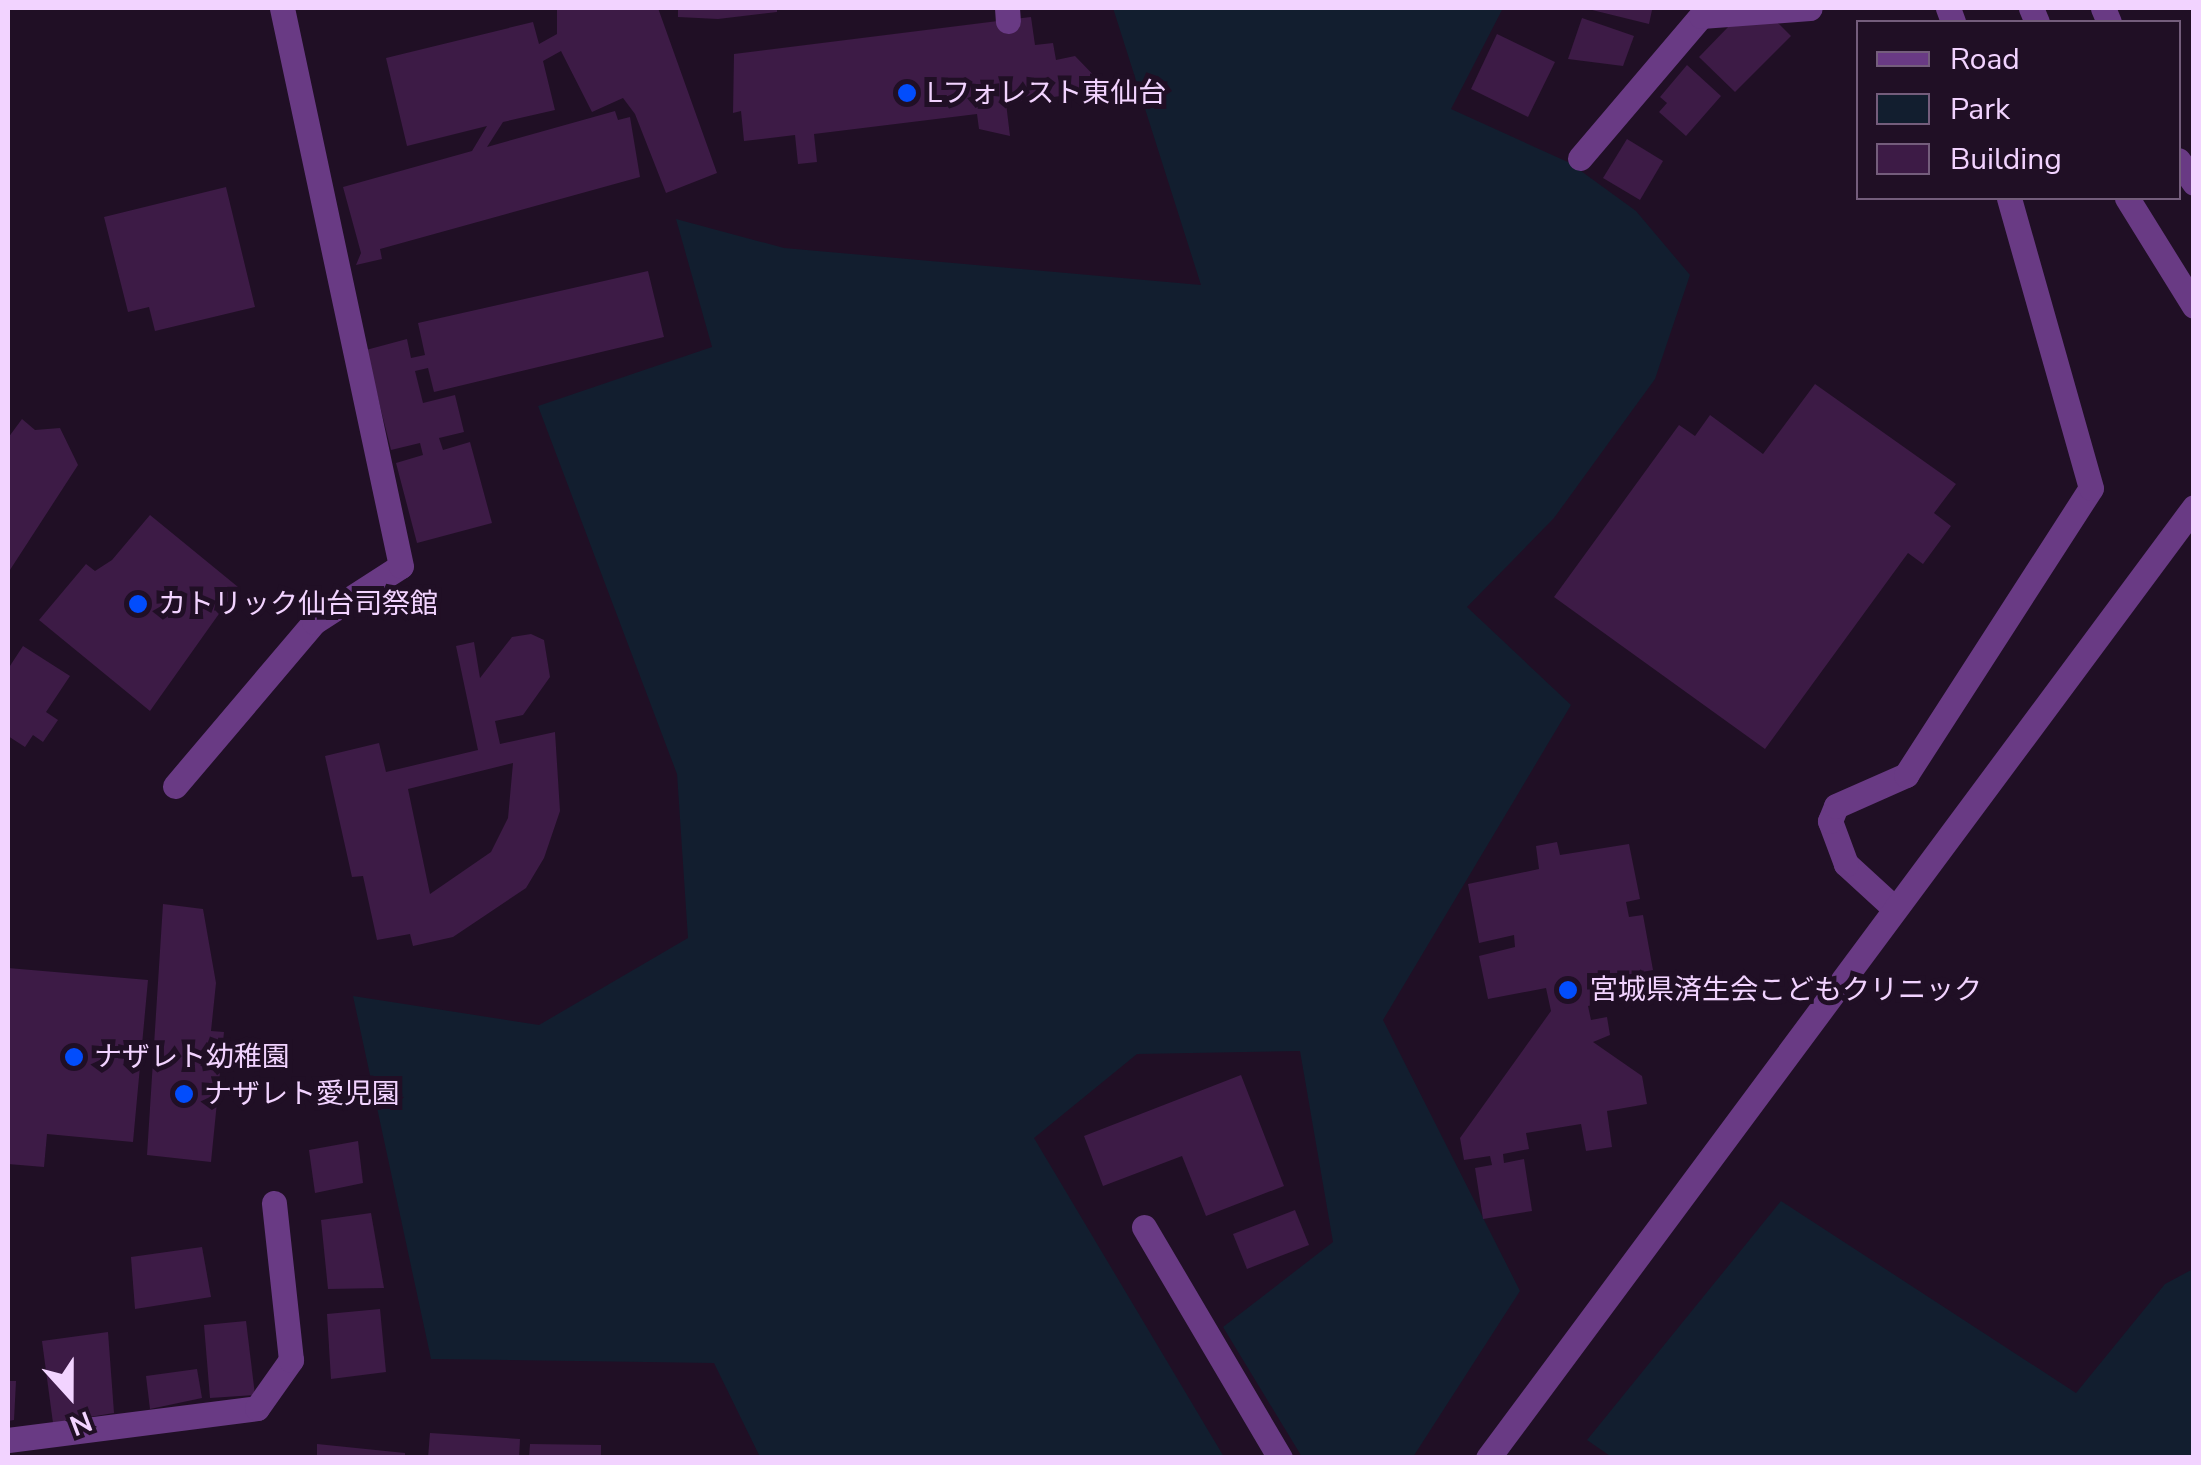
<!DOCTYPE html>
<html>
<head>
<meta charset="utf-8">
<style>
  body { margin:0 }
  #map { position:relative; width:2201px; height:1465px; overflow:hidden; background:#200f25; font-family:"Nunito Sans","Noto Sans JP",sans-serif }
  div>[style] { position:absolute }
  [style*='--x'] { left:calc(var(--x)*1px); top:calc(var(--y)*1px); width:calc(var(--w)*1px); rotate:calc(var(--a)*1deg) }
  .green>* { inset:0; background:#121e2f }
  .building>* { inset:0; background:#3d1b46 }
  .minor>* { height:25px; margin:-12.5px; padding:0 12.5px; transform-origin:12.5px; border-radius:12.5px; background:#693a84 }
  .dots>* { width:28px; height:28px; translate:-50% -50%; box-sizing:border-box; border:5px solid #200f25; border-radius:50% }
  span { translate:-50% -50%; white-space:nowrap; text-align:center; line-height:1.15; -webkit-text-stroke:10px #200f25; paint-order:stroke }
  .poi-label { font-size:28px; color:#f2d3ff }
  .left { translate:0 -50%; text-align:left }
  .frame { position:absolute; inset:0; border:10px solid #f2d3ff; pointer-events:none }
  .legend { position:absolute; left:1856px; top:20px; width:325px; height:180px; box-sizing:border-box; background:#200f25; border:2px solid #745d7c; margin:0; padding:12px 18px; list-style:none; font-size:30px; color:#f2d3ff }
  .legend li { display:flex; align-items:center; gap:20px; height:50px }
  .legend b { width:50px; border:2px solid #745d7c }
  .north { position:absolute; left:20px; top:1345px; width:100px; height:100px; -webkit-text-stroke:8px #200f25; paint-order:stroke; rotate:159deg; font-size:28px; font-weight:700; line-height:40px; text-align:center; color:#f2d3ff }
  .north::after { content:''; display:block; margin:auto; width:35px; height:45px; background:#f2d3ff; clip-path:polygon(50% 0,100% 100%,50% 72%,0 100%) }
</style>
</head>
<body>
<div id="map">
  <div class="green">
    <div style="clip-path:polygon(1113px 8px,1503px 8px,1451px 109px,1570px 163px,1636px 211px,1690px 275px,1655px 379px,1554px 518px,1467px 607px,1571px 705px,1383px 1020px,1520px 1291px,1413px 1457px,1302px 1457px,1223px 1327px,1333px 1242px,1300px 1051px,1137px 1054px,1034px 1138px,1224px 1457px,760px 1457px,714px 1363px,431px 1359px,353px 996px,539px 1025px,688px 938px,677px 774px,538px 406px,712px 347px,676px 219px,784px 248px,1201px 285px)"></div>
    <div style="clip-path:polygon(1781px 1201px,2076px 1393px,2165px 1284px,2193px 1269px,2193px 1457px,1613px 1458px,1587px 1440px)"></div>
  </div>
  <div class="building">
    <div style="clip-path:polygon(557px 8px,658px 8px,717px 173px,666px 193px,635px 114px,623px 98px,592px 112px,561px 51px,543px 61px,555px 110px,503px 122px,487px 147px,615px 111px,618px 120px,630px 117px,640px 177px,380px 249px,382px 259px,356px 265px,361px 253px,343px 187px,472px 151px,487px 126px,407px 146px,386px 58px,533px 22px,539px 44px,557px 34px)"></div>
    <div style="clip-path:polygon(678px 8px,777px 8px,777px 12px,718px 19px,678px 17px)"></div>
    <div style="clip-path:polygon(1584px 8px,1664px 8px,1652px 10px,1649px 24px)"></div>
    <div style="clip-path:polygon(1031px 17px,1035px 45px,1053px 43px,1056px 60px,1075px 56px,1108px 90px,1006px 103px,1010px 136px,979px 129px,977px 114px,814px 134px,817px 162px,798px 164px,795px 135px,744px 141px,741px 111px,733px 113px,734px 54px)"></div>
    <div style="clip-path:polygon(1582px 18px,1634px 36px,1623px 66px,1568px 59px)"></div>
    <div style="clip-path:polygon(1776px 21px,1791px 36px,1735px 92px,1699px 57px,1731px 24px)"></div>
    <div style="clip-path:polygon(1497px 34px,1555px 62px,1528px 117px,1471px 89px)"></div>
    <div style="clip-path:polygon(1687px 65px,1721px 96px,1686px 136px,1659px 112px,1667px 103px,1660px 97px)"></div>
    <div style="clip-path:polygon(1627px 139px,1663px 161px,1640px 200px,1603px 178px)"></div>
    <div style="clip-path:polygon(226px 187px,255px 307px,155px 331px,149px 307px,128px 312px,104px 217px)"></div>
    <div style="clip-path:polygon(648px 271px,664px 337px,434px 392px,428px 368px,415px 371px,423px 403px,455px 395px,464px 432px,439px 438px,443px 450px,470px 442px,492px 523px,417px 543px,396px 463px,423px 455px,420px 443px,391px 450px,366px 350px,407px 339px,411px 358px,425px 355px,418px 323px)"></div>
    <div style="clip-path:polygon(1815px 384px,1956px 484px,1934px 513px,1951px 526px,1923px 564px,1908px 553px,1765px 749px,1554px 597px,1679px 425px,1695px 436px,1710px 415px,1763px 454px)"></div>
    <div style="clip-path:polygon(22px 419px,35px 430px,60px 428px,78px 465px,8px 573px,8px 438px)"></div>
    <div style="clip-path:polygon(150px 515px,238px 587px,150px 711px,39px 620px,86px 564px,95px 571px,112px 560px)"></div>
    <div style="clip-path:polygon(evenodd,531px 634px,544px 640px,550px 677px,523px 715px,495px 721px,500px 744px,555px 732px,560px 811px,544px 858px,526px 888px,453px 937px,413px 946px,410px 934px,377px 940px,363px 876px,352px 877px,325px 756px,379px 743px,386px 772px,478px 750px,456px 646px,474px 642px,480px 678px,512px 637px,531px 634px,513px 763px,508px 818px,491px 852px,430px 894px,408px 789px,513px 763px)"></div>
    <div style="clip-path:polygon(23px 646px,70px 676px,46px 712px,58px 720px,43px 742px,33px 735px,25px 747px,8px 736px,8px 669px)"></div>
    <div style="clip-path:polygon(1557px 842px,1560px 855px,1629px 844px,1640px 899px,1626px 902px,1629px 917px,1643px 915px,1653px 970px,1609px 978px,1621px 984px,1615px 1001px,1588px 1006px,1591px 1020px,1607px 1017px,1610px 1035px,1593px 1042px,1642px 1076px,1647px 1104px,1607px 1111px,1612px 1147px,1586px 1151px,1581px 1124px,1526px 1133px,1529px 1149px,1503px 1154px,1504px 1163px,1524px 1159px,1532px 1211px,1483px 1219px,1475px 1168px,1492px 1165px,1490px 1156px,1464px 1160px,1460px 1138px,1551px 1011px,1546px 988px,1488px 999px,1479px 956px,1515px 947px,1514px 935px,1479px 943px,1468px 884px,1539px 869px,1536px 846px)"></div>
    <div style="clip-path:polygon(163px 904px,203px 909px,216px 983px,211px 1031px,224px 1032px,211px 1162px,147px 1155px)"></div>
    <div style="clip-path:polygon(8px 968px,148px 980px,133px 1142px,47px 1134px,44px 1167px,8px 1164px)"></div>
    <div style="clip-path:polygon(1241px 1075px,1284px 1186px,1206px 1216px,1182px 1156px,1103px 1186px,1084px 1136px)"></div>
    <div style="clip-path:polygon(358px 1141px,363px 1183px,315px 1193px,309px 1150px)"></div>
    <div style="clip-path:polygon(1295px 1210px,1309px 1245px,1247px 1269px,1233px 1234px)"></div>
    <div style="clip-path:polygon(371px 1213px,384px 1288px,328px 1289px,321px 1220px)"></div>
    <div style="clip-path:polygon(202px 1247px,211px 1297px,135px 1309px,131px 1257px)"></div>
    <div style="clip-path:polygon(380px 1309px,386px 1372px,331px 1379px,327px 1314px)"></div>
    <div style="clip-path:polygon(246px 1321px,255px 1395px,210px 1398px,204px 1325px)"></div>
    <div style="clip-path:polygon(108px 1332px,114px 1413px,53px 1423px,42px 1341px)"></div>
    <div style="clip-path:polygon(197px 1369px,202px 1398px,150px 1409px,146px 1376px)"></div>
    <div style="clip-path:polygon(8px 1381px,16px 1381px,14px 1420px,8px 1421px)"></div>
    <div style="clip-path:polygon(430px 1433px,520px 1439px,519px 1458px,428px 1458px)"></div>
    <div style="clip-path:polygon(317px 1444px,405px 1453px,405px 1458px,317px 1458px)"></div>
    <div style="clip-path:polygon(530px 1444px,601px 1445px,601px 1458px,529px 1458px)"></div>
  </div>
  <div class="minor">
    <div style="--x:1007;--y:8;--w:13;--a:86"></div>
    <div style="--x:1948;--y:8;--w:15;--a:70"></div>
    <div style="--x:2031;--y:8;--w:15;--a:67"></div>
    <div style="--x:2103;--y:8;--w:15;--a:67"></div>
    <div style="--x:1580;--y:158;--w:187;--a:-49.6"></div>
    <div style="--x:1701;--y:16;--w:109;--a:-4.2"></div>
    <div style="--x:2178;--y:160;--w:28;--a:55"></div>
    <div style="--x:2127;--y:198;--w:127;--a:58.2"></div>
    <div style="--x:175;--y:786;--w:215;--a:-49.7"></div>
    <div style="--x:314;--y:622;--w:103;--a:-32.8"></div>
    <div style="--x:401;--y:566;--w:571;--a:-102.04"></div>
    <div style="--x:1893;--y:907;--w:64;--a:-137.5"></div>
    <div style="--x:1846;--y:864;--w:46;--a:-110.4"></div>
    <div style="--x:1830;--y:821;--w:16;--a:-68"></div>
    <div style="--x:1836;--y:806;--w:77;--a:-23.9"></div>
    <div style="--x:1906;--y:775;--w:341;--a:-57.2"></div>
    <div style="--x:2091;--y:488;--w:301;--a:-105.8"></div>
    <div style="--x:1144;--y:1227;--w:268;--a:59.5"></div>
    <div style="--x:8;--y:1440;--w:251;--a:-7.3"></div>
    <div style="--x:257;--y:1408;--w:59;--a:-54.7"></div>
    <div style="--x:291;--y:1360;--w:158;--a:-96.2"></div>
    <div style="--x:1488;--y:1458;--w:1184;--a:-53.41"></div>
  </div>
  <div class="dots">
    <div style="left:907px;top:93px;background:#024dfc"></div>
    <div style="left:138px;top:604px;background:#024dfc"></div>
    <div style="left:1568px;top:990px;background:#024dfc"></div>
    <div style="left:74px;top:1057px;background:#024dfc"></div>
    <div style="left:184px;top:1094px;background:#024dfc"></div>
  </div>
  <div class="poi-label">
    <span class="left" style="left:927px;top:93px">Lフォレスト東仙台</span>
    <span class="left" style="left:158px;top:604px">カトリック仙台司祭館</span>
    <span class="left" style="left:1590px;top:990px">宮城県済生会こどもクリニック</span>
    <span class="left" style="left:94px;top:1057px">ナザレト幼稚園</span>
    <span class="left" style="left:204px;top:1094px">ナザレト愛児園</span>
  </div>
  <div class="frame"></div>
  <ul class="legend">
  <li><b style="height:12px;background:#693a84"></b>Road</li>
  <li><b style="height:28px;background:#121e2f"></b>Park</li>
  <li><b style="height:28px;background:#3d1b46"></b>Building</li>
  </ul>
  <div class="north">N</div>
</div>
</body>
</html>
